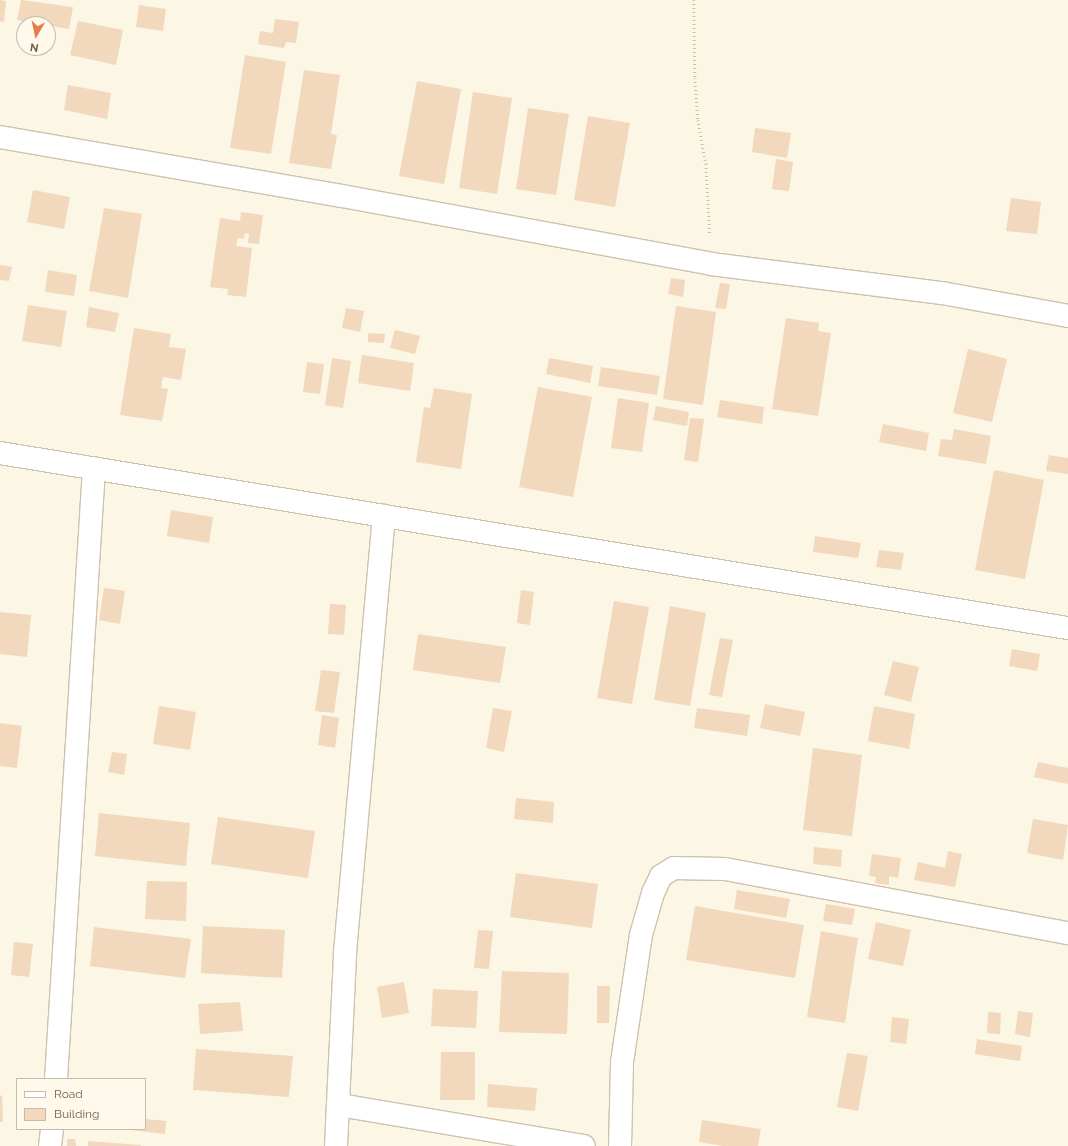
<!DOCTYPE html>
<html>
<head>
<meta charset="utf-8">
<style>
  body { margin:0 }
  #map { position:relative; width:1068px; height:1146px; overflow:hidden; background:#fcf6e5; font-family:Raleway,sans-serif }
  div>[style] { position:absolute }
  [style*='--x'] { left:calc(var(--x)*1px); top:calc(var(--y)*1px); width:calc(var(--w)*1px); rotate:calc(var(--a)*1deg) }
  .building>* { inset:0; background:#f2d8bd }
  .path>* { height:2.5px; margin-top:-1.25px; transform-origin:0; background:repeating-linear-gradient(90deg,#d7bba0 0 1px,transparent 0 4px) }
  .roads { filter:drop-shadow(1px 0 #d0c1ae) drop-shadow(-1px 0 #d0c1ae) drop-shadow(0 1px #d0c1ae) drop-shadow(0 -1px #d0c1ae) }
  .street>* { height:22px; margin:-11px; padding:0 11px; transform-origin:11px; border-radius:11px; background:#fff }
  span { translate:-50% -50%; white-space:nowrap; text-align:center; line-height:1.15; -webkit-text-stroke:3.5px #fff9ec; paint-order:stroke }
  .legend { position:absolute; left:16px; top:1078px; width:130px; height:52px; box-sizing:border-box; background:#fff9ec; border:1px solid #c8bbab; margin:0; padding:5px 7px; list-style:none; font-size:12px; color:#755e4a }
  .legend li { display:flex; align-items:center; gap:8px; height:20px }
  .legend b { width:20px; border:1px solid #c8bbab }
  .north { position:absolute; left:16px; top:16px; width:40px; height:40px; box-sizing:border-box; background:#fff9ec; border:1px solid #c8bbab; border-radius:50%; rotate:189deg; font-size:11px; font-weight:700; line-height:16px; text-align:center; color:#755e4a }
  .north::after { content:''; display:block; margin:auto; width:14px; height:18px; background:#e67e4b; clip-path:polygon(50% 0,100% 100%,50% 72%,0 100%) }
</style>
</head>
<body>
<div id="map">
  <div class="building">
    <div style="clip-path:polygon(0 0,6px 1px,4px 22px,0 21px)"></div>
    <div style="clip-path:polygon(21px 0,73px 7px,69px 29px,17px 20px)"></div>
    <div style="clip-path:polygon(139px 5px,166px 9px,163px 31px,136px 27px)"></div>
    <div style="clip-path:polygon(275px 19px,299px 22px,296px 43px,286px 42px,284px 48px,258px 44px,260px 31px,273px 33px)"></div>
    <div style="clip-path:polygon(78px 21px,123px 30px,116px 65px,70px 55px)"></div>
    <div style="clip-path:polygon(245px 55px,286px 62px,271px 154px,230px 148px)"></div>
    <div style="clip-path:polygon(304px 70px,340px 75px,331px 134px,337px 135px,331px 169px,289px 163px)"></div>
    <div style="clip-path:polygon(417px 81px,461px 89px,444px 184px,399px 176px)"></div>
    <div style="clip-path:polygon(68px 85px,111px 93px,107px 119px,64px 110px)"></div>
    <div style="clip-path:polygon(473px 92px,512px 98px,497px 194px,459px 188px)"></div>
    <div style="clip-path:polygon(528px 108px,569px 114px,556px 195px,516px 189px)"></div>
    <div style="clip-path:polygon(588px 116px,630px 123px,615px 207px,574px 200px)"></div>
    <div style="clip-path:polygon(755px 128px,791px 133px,787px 158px,752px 152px)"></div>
    <div style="clip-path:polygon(776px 159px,793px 162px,789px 191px,772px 189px)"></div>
    <div style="clip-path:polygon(33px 190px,70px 197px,64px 229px,27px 222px)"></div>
    <div style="clip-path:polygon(1011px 198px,1041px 202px,1037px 234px,1006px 231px)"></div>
    <div style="clip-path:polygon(104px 208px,142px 214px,128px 298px,89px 291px)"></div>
    <div style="clip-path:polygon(241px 212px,263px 215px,259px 244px,248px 243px,249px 234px,245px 233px,244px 239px,238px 238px,236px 246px,252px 248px,246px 297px,227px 295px,228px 289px,210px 287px,220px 218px,240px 221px)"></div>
    <div style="clip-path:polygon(0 265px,12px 267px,9px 281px,0 280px)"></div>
    <div style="clip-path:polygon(48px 270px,77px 275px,74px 296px,45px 292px)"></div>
    <div style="clip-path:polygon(671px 278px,685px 280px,683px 297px,668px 294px)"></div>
    <div style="clip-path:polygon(720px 283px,730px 284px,726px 309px,715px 308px)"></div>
    <div style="clip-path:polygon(28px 305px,67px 311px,61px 347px,22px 341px)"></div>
    <div style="clip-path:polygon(676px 306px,716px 312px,703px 405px,663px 399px)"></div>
    <div style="clip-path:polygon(89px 307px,119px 313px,115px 332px,86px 327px)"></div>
    <div style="clip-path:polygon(346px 308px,364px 311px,360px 332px,342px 328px)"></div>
    <div style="clip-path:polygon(786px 318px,819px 323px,818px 331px,831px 333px,818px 416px,772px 409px)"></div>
    <div style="clip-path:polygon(134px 328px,171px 334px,169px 347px,186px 349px,181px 380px,163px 377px,161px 388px,168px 389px,162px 421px,120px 415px)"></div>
    <div style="clip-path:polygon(395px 330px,420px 336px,415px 354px,390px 348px)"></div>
    <div style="clip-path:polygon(368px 333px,385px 334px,384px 343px,368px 342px)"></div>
    <div style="clip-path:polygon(968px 349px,1007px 359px,992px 422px,953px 413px)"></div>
    <div style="clip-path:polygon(362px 355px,414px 363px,410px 391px,358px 383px)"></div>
    <div style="clip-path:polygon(332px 358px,351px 361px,343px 408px,325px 405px)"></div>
    <div style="clip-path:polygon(549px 358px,593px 366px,590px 383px,546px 374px)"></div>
    <div style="clip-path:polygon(307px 362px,324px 364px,320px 394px,303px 392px)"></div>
    <div style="clip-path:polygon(601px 367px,660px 376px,657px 395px,598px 386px)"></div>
    <div style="clip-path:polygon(538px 387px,592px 397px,573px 497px,519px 487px)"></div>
    <div style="clip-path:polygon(434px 388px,472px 394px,461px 469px,416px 462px,424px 407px,430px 408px)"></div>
    <div style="clip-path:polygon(618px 398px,649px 403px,642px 452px,611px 448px)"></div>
    <div style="clip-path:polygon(720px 400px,764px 407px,762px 424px,717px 417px)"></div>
    <div style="clip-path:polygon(656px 406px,689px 412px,687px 426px,653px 420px)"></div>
    <div style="clip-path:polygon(690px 418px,704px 419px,698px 462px,684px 460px)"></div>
    <div style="clip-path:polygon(883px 424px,929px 433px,926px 451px,879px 442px)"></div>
    <div style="clip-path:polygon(954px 429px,991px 436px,986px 464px,938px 456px,941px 439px,952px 440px)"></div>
    <div style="clip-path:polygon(1049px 455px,1068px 458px,1068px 474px,1046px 471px)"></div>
    <div style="clip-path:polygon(994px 470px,1044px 480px,1025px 579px,975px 570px)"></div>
    <div style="clip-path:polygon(171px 510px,213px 517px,209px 543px,167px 536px)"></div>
    <div style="clip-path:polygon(815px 536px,861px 543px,858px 558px,813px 552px)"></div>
    <div style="clip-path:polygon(879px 550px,904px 553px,901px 570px,876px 567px)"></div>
    <div style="clip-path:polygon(104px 588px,125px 591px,120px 624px,99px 620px)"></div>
    <div style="clip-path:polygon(521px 590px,534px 592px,530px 625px,517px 623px)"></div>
    <div style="clip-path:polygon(614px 601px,649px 607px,632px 704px,597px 698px)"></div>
    <div style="clip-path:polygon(330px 604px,346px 605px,344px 635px,328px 634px)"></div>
    <div style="clip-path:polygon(670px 606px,706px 613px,690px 706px,654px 700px)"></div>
    <div style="clip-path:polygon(0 612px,31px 615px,27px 657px,0 654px)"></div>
    <div style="clip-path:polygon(418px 634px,506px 647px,500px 683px,413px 670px)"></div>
    <div style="clip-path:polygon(720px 638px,733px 640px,722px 697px,709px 695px)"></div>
    <div style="clip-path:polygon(1012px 649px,1040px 654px,1037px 671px,1009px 666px)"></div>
    <div style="clip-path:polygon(893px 661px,919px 667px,911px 702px,884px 695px)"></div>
    <div style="clip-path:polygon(321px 670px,340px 672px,334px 713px,315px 711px)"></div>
    <div style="clip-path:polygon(765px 704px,805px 712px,800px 736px,760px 728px)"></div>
    <div style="clip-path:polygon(159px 706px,196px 712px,190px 750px,153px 744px)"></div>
    <div style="clip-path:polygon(874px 706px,915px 714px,909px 749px,868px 741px)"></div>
    <div style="clip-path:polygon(493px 708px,512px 711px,504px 752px,486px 748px)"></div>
    <div style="clip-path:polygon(697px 708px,750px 715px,747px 736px,694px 728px)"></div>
    <div style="clip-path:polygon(322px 715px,339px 718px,335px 748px,318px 745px)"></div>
    <div style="clip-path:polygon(0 723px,22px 726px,17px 768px,0 766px)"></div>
    <div style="clip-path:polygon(813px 748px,862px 755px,852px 836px,803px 830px)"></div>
    <div style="clip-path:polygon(112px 752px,127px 754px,124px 775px,108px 772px)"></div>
    <div style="clip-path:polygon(1038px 762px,1068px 768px,1068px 784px,1034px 777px)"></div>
    <div style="clip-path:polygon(516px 798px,554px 802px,553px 823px,514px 819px)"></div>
    <div style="clip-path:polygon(99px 813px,190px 823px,186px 866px,95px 856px)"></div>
    <div style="clip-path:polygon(218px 817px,315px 831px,308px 878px,211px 864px)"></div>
    <div style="clip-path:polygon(1033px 819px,1068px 825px,1063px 860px,1027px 853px)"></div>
    <div style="clip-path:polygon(814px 847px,842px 850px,841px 867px,813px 864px)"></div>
    <div style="clip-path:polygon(948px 851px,962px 854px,955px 887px,914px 880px,918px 862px,945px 868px)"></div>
    <div style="clip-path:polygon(872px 854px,901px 858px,898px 878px,889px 876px,889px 885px,875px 883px,876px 877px,869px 876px)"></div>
    <div style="clip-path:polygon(516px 873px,598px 884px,592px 928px,510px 917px)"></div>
    <div style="clip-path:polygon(147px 881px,187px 882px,186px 921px,145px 919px)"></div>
    <div style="clip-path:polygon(737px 890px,790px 899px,786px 918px,734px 909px)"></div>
    <div style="clip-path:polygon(826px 904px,855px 909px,852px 925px,823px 921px)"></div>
    <div style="clip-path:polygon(695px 906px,804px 925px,795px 978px,686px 960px)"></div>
    <div style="clip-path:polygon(876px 922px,911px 930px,903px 966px,868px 959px)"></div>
    <div style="clip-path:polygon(203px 926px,285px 930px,282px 978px,201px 973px)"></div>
    <div style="clip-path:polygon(94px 927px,191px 939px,185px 978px,90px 966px)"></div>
    <div style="clip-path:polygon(478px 930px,493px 931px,489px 969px,474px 968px)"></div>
    <div style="clip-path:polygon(821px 931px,858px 938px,845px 1023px,807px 1017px)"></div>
    <div style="clip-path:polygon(14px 942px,33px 944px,29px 977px,11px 975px)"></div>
    <div style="clip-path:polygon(502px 971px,569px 973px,567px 1034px,499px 1032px)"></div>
    <div style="clip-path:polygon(404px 982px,409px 1013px,382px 1018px,377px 987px)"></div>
    <div style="clip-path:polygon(597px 986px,610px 986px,609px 1023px,597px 1023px)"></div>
    <div style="clip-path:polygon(433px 989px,478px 991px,476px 1028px,431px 1026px)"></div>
    <div style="clip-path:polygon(240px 1002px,243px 1031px,200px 1034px,198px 1004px)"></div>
    <div style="clip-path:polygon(1018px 1011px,1033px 1013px,1030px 1037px,1015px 1034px)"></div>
    <div style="clip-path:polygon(988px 1012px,1001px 1013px,1000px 1034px,987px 1033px)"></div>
    <div style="clip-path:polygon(892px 1017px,909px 1019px,906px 1044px,890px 1042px)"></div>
    <div style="clip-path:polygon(977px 1039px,1022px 1046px,1020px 1061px,975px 1054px)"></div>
    <div style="clip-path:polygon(196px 1049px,293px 1056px,289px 1097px,193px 1090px)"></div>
    <div style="clip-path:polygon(441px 1052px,475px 1052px,475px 1100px,440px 1100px)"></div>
    <div style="clip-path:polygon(847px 1053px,868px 1056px,858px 1111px,837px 1107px)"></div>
    <div style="clip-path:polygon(488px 1084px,537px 1088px,535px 1111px,487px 1107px)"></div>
    <div style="clip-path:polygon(2px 1095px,3px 1122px,0 1122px,0 1096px)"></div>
    <div style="clip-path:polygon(145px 1119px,166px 1121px,165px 1134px,130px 1130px,145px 1129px)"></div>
    <div style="clip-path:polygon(702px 1120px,761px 1129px,758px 1146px,724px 1146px,699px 1142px)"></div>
    <div style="clip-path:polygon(67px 1139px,75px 1139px,76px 1146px,67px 1146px)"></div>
    <div style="clip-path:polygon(88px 1141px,141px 1145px,141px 1146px,88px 1146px)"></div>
  </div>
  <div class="path">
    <div style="--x:694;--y:0;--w:78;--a:89.3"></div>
    <div style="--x:695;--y:78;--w:42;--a:85.9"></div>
    <div style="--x:698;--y:120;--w:45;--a:79.7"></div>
    <div style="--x:706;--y:164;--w:72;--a:86.8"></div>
  </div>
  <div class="roads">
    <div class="street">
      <div style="--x:0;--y:137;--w:347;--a:9.8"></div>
      <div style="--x:342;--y:196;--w:375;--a:10.4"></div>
      <div style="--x:711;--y:264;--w:233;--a:7.2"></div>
      <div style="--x:942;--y:293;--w:128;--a:10.3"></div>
      <div style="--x:0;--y:453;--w:1082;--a:9.31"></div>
      <div style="--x:56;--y:1079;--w:612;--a:-86.44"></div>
      <div style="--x:339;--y:1105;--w:248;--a:9.5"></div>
      <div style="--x:50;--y:1146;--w:17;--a:-83"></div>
      <div style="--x:336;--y:1146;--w:194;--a:-87.3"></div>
      <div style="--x:345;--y:952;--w:438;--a:-84.9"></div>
      <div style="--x:620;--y:1146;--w:84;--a:-88.6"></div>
      <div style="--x:622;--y:1062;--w:128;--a:-81.5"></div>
      <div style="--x:641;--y:935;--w:44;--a:-74.1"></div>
      <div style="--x:653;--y:893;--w:19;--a:-65"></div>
      <div style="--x:661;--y:876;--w:15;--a:-32"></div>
      <div style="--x:674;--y:868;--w:51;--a:1.1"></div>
      <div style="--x:725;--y:869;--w:349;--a:10.6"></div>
    </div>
  </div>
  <ul class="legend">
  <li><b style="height:5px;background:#fff"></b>Road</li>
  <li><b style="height:11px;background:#f2d8bd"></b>Building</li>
  </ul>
  <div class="north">N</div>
</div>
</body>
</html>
